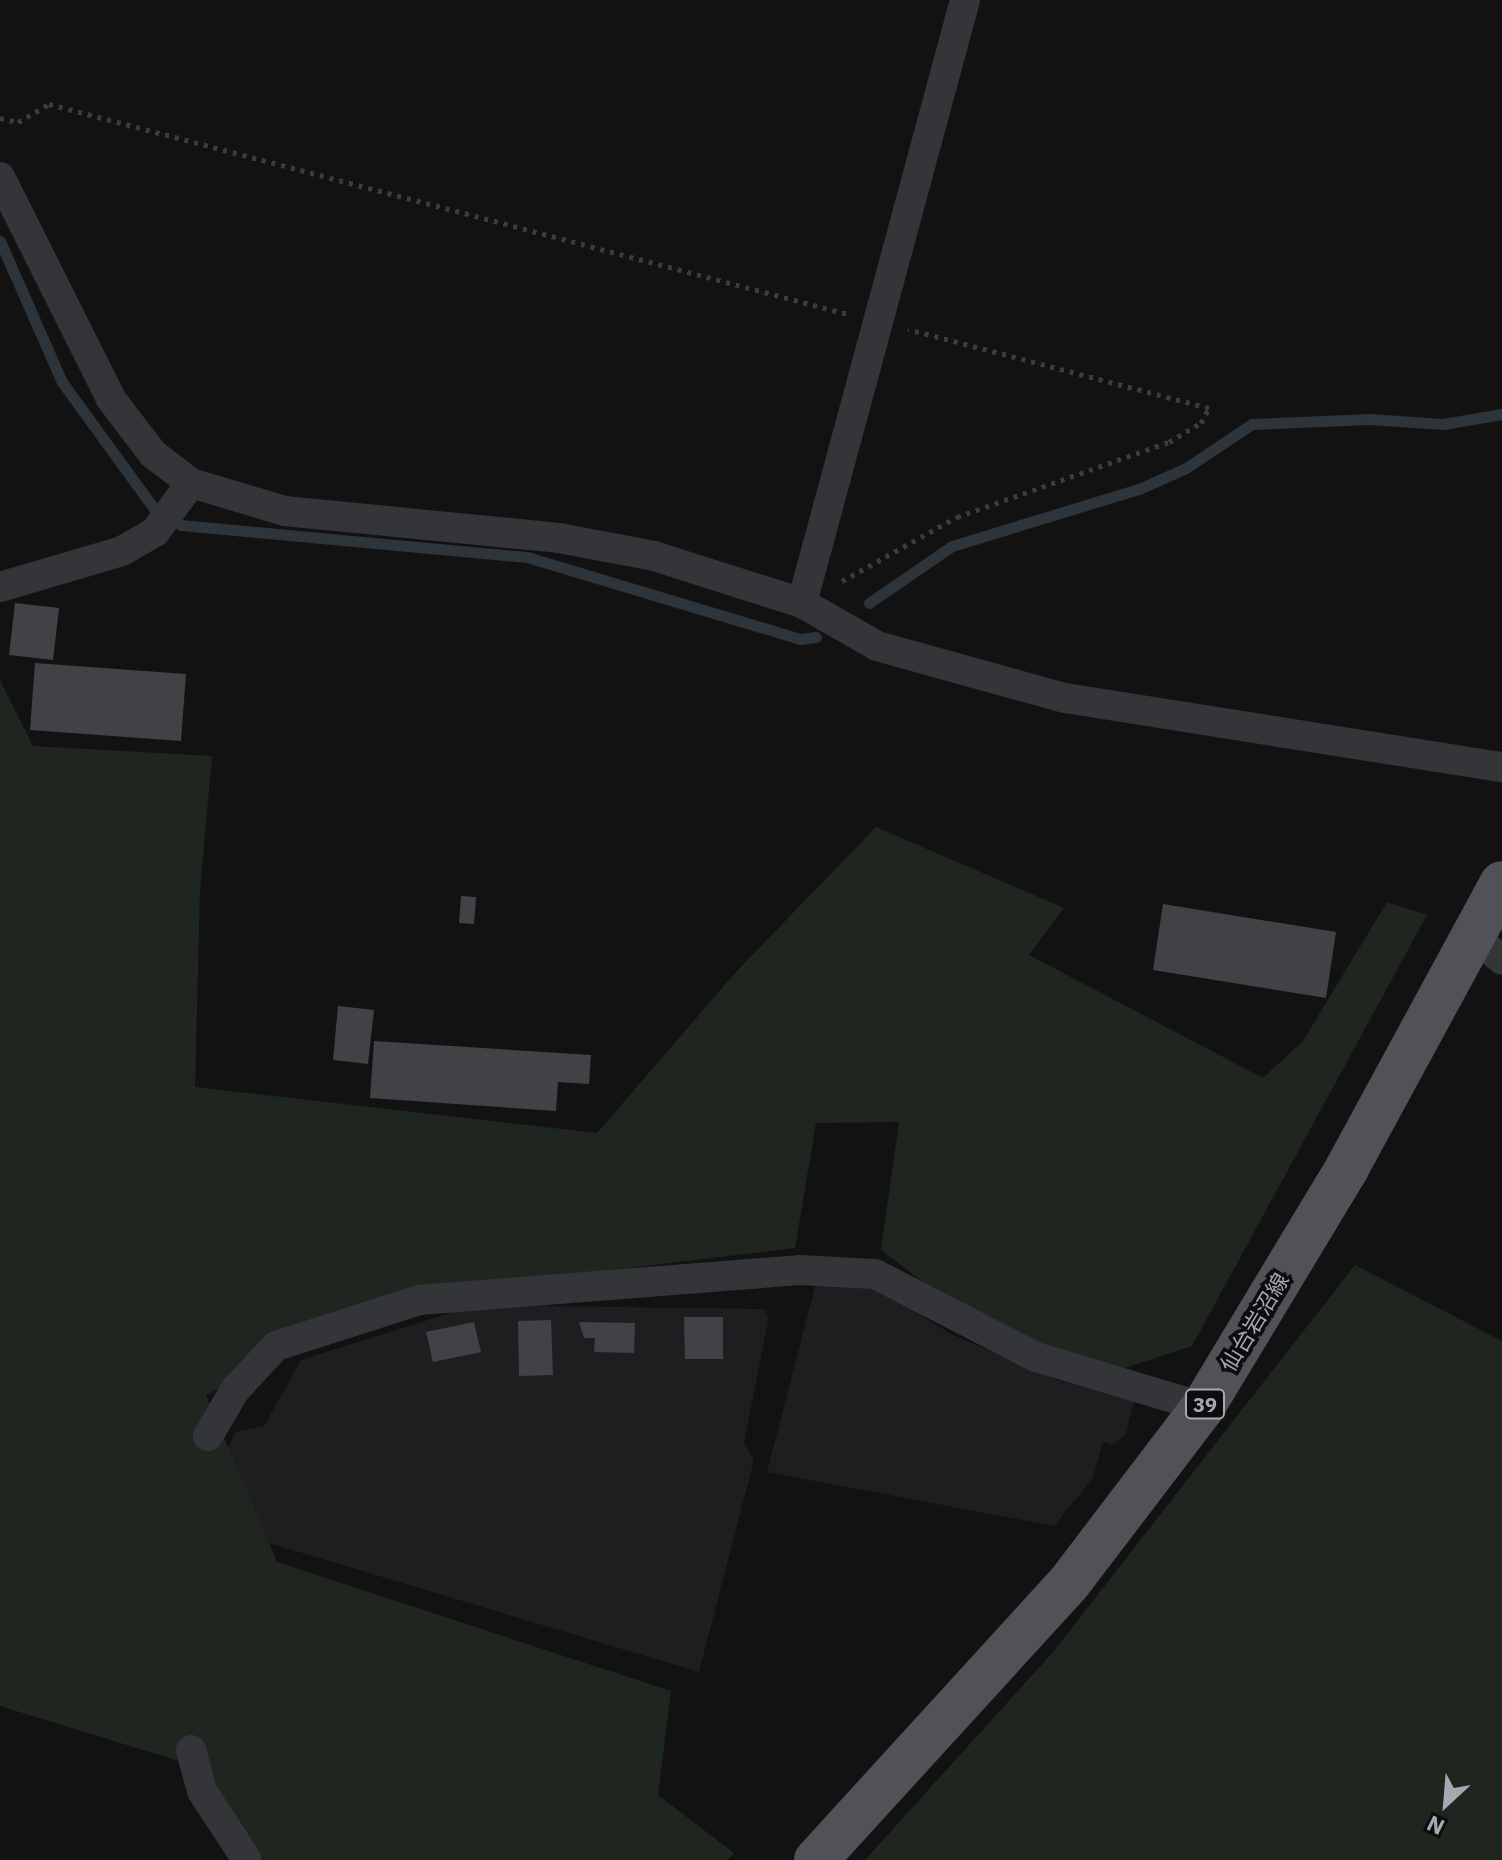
<!DOCTYPE html>
<html>
<head>
<meta charset="utf-8">
<style>
  body { margin:0 }
  #map { position:relative; width:1502px; height:1860px; overflow:hidden; background:#121213; font-family:"IBM Plex Sans","Noto Sans JP",sans-serif }
  div>[style] { position:absolute }
  [style*='--x'] { left:calc(var(--x)*1px); top:calc(var(--y)*1px); width:calc(var(--w)*1px); rotate:calc(var(--a)*1deg) }
  .built>* { inset:0; background:#1e1e20 }
  .green>* { inset:0; background:#1f261f }
  .stream>* { height:11px; margin:-5.5px; padding:0 5.5px; transform-origin:5.5px; border-radius:5.5px; background:#2d353a }
  .building>* { inset:0; background:#414246 }
  .path>* { height:5px; margin-top:-2.5px; transform-origin:0; background:repeating-linear-gradient(90deg,#3a3c3f 0 4px,transparent 0 10px) }
  .minor>* { height:30px; margin:-15px; padding:0 15px; transform-origin:15px; border-radius:15px; background:#343538 }
  .primary>* { height:44px; margin:-22px; padding:0 22px; transform-origin:22px; border-radius:22px; background:#505257 }
  span { translate:-50% -50%; white-space:nowrap; text-align:center; line-height:1.15; -webkit-text-stroke:7px #0d0d0e; paint-order:stroke }
  .shield-label span { padding:2px 6px; background:#0d0d0e; border:2px solid; border-radius:6px; -webkit-text-stroke-width:0 }
  .shield-label { font-size:20px; color:#a5aab2; font-weight:700 }
  .street-label { font-size:22px; color:#a5aab2 }
  .north { position:absolute; left:1406px; top:1764px; width:80px; height:80px; -webkit-text-stroke:6px #0d0d0e; paint-order:stroke; rotate:206deg; font-size:22px; font-weight:700; line-height:32px; text-align:center; color:#a5aab2 }
  .north::after { content:''; display:block; margin:auto; width:28px; height:36px; background:#a5aab2; clip-path:polygon(50% 0,100% 100%,50% 72%,0 100%) }
</style>
</head>
<body>
<div id="map">
  <div class="built">
    <div style="clip-path:polygon(818px 1275px,873px 1286px,951px 1334px,1057px 1380px,1134px 1400px,1126px 1434px,1112px 1445px,1103px 1441px,1093px 1478px,1054px 1526px,767px 1472px)"></div>
    <div style="clip-path:polygon(476px 1305px,763px 1309px,769px 1317px,744px 1443px,754px 1460px,699px 1672px,196px 1521px,235px 1432px,264px 1426px,301px 1360px)"></div>
  </div>
  <div class="green">
    <div style="clip-path:polygon(0 680px,33px 746px,212px 756px,200px 890px,195px 1087px,597px 1133px,736px 972px,876px 827px,1064px 908px,1029px 955px,1263px 1078px,1303px 1041px,1387px 902px,1427px 915px,1192px 1346px,1109px 1373px,977px 1323px,881px 1250px,899px 1122px,816px 1123px,795px 1248px,413px 1294px,206px 1395px,277px 1562px,671px 1691px,658px 1795px,734px 1853px,727px 1860px,264px 1860px,205px 1769px,0 1706px)"></div>
    <div style="clip-path:polygon(1355px 1265px,1502px 1341px,1502px 1860px,865px 1860px,1053px 1652px)"></div>
  </div>
  <div class="stream">
    <div style="--x:0;--y:241;--w:154;--a:66.3"></div>
    <div style="--x:62;--y:382;--w:158;--a:54"></div>
    <div style="--x:155;--y:510;--w:30;--a:30"></div>
    <div style="--x:181;--y:525;--w:347;--a:5.3"></div>
    <div style="--x:527;--y:557;--w:285;--a:16.7"></div>
    <div style="--x:800;--y:639;--w:16;--a:-7"></div>
    <div style="--x:869;--y:603;--w:101;--a:-34.5"></div>
    <div style="--x:952;--y:546;--w:195;--a:-17"></div>
    <div style="--x:1139;--y:489;--w:51;--a:-24.1"></div>
    <div style="--x:1186;--y:468;--w:79;--a:-33.7"></div>
    <div style="--x:1252;--y:424;--w:117;--a:-2.4"></div>
    <div style="--x:1369;--y:419;--w:74;--a:3.9"></div>
    <div style="--x:1443;--y:424;--w:60;--a:-9.6"></div>
  </div>
  <div class="building">
    <div style="clip-path:polygon(15px 603px,59px 608px,53px 660px,9px 655px)"></div>
    <div style="clip-path:polygon(35px 663px,186px 674px,181px 741px,30px 730px)"></div>
    <div style="clip-path:polygon(461px 896px,476px 897px,474px 924px,459px 923px)"></div>
    <div style="clip-path:polygon(1163px 904px,1336px 932px,1326px 998px,1153px 970px)"></div>
    <div style="clip-path:polygon(338px 1006px,374px 1010px,368px 1064px,333px 1060px)"></div>
    <div style="clip-path:polygon(374px 1041px,591px 1055px,589px 1084px,558px 1082px,556px 1111px,370px 1098px)"></div>
    <div style="clip-path:polygon(684px 1317px,723px 1317px,723px 1359px,685px 1359px)"></div>
    <div style="clip-path:polygon(551px 1320px,553px 1375px,519px 1376px,518px 1321px)"></div>
    <div style="clip-path:polygon(474px 1322px,481px 1352px,433px 1362px,426px 1332px)"></div>
    <div style="clip-path:polygon(579px 1322px,635px 1323px,634px 1353px,594px 1352px,595px 1338px,584px 1338px)"></div>
  </div>
  <div class="path">
    <div style="--x:0;--y:118;--w:18;--a:13"></div>
    <div style="--x:18;--y:122;--w:36;--a:-30"></div>
    <div style="--x:49;--y:104;--w:826;--a:14.73"></div>
    <div style="--x:842;--y:581;--w:132;--a:-29.1"></div>
    <div style="--x:957;--y:517;--w:225;--a:-19.5"></div>
    <div style="--x:1169;--y:442;--w:37;--a:-31"></div>
    <div style="--x:1201;--y:423;--w:17;--a:-62"></div>
    <div style="--x:1209;--y:408;--w:311;--a:-165.3"></div>
  </div>
  <div class="minor">
    <div style="--x:0;--y:177;--w:248;--a:63.4"></div>
    <div style="--x:111;--y:399;--w:69;--a:52.6"></div>
    <div style="--x:153;--y:454;--w:48;--a:37.3"></div>
    <div style="--x:191;--y:483;--w:98;--a:16.6"></div>
    <div style="--x:285;--y:511;--w:275;--a:5.6"></div>
    <div style="--x:559;--y:538;--w:97;--a:10.7"></div>
    <div style="--x:654;--y:556;--w:155;--a:17.6"></div>
    <div style="--x:802;--y:603;--w:86;--a:29.8"></div>
    <div style="--x:877;--y:646;--w:195;--a:15.5"></div>
    <div style="--x:1065;--y:698;--w:442;--a:9"></div>
    <div style="--x:0;--y:587;--w:127;--a:-16.4"></div>
    <div style="--x:122;--y:551;--w:38;--a:-30"></div>
    <div style="--x:155;--y:532;--w:61;--a:-53.7"></div>
    <div style="--x:802;--y:603;--w:625;--a:-74.87"></div>
    <div style="--x:1474;--y:937;--w:36;--a:39"></div>
    <div style="--x:208;--y:1436;--w:53;--a:-59.6"></div>
    <div style="--x:235;--y:1390;--w:60;--a:-47"></div>
    <div style="--x:276;--y:1346;--w:150;--a:-17.8"></div>
    <div style="--x:419;--y:1300;--w:381;--a:-4.5"></div>
    <div style="--x:799;--y:1270;--w:76;--a:3"></div>
    <div style="--x:875;--y:1274;--w:181;--a:27.3"></div>
    <div style="--x:1036;--y:1357;--w:174;--a:16.7"></div>
    <div style="--x:191;--y:1750;--w:42;--a:75"></div>
    <div style="--x:202;--y:1791;--w:82;--a:56.9"></div>
  </div>
  <div class="primary">
    <div style="--x:816;--y:1860;--w:375;--a:-47.6"></div>
    <div style="--x:1069;--y:1583;--w:221;--a:-52.7"></div>
    <div style="--x:1203;--y:1407;--w:279;--a:-58.9"></div>
    <div style="--x:1347;--y:1168;--w:324;--a:-61.5"></div>
  </div>
  <div class="shield-label">
    <span style="left:1205px;top:1404px">39</span>
  </div>
  <div class="street-label">
    <span style="left:1254px;top:1322px;rotate:-59deg">仙台岩沼線</span>
  </div>
  <div class="north">N</div>
</div>
</body>
</html>
